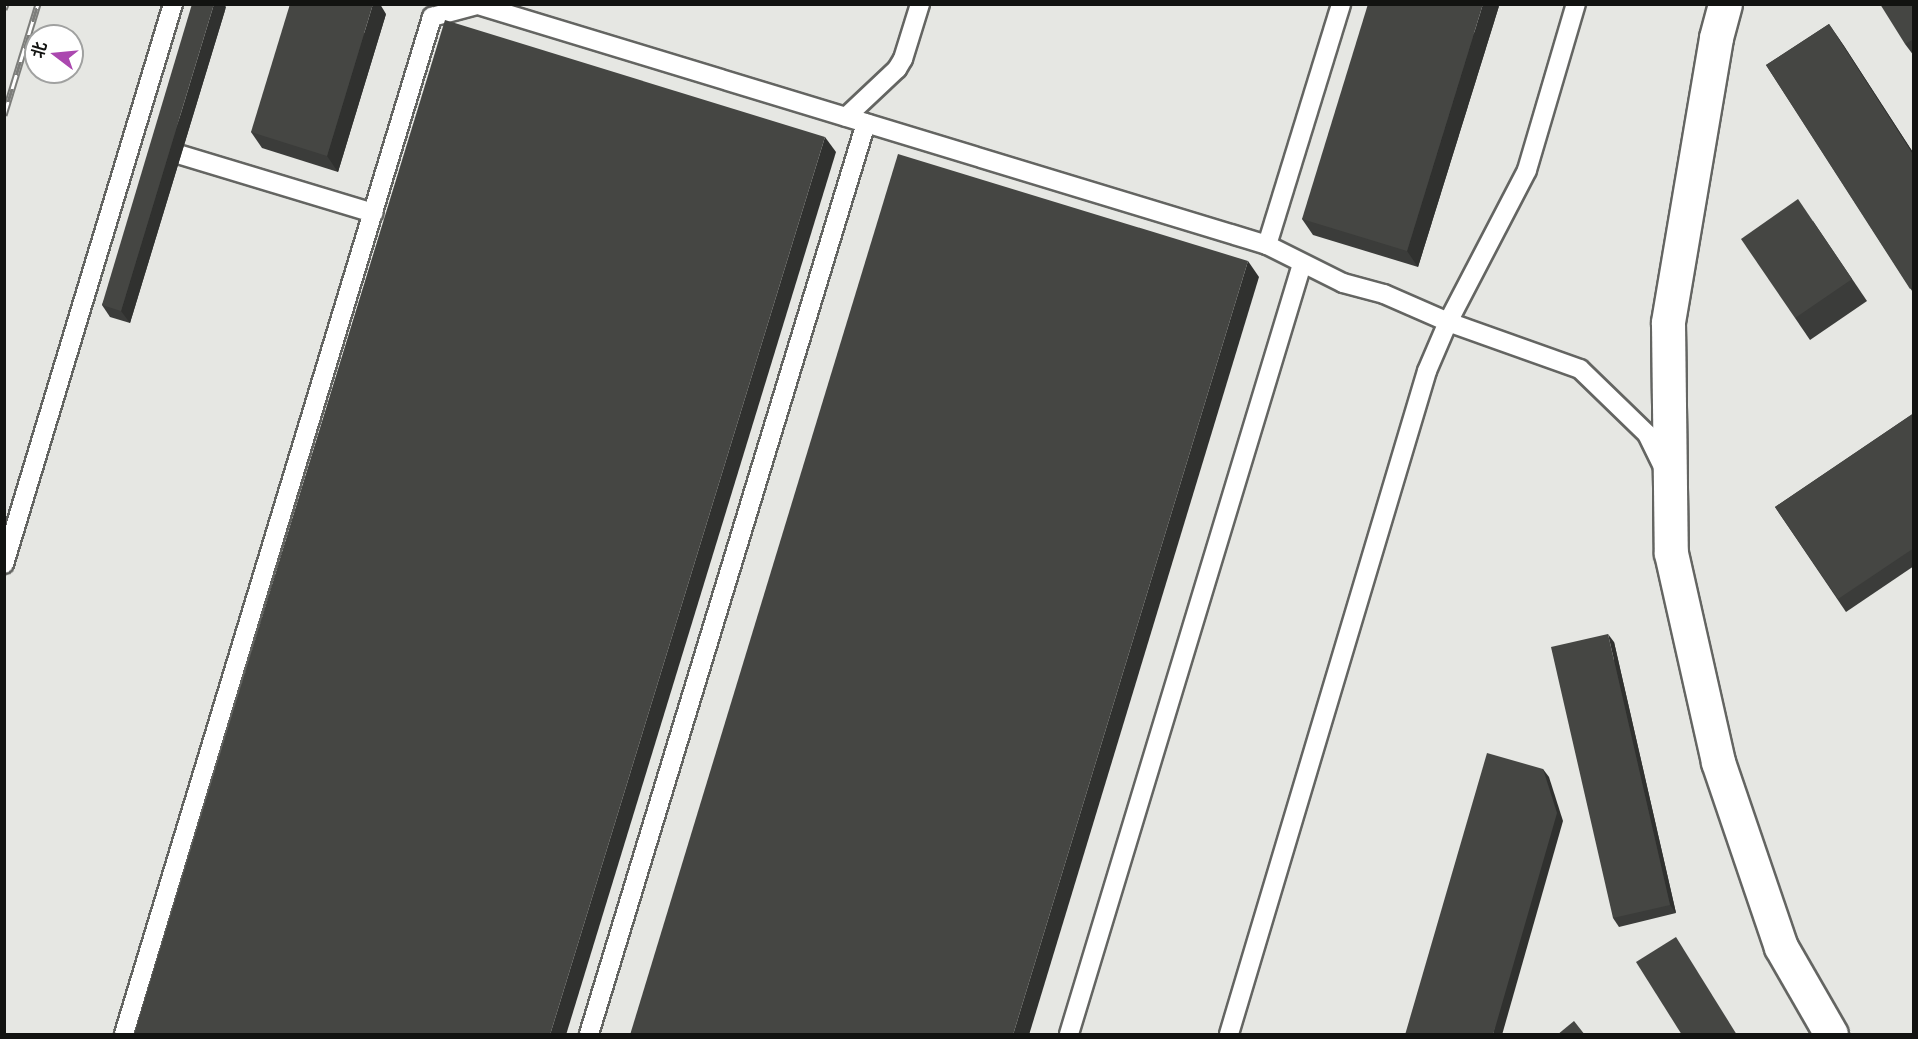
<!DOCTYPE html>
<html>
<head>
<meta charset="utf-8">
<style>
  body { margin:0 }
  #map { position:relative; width:1918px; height:1039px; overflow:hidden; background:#e6e7e3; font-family:Mulish,"Noto Sans SC",sans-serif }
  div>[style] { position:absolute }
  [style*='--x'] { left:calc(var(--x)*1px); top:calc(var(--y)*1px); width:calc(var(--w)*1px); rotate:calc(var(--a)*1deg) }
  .roads { filter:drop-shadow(2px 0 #646562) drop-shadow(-2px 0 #646562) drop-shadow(0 2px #646562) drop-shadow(0 -2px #646562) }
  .lane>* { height:18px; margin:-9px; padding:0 9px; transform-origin:9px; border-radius:9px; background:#fff }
  .secondary>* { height:33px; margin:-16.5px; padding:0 16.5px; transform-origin:16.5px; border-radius:16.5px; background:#fff }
  .rail>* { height:7px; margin-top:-3.5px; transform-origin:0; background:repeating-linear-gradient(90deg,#fff 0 14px,#7c7d7a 0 28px); box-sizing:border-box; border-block:2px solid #7c7d7a }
  .wall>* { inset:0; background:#3b3c3a }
  .shaded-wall>* { inset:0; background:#30312f }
  .building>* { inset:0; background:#454643 }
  span { translate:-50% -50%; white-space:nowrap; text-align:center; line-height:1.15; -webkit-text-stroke:6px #fff; paint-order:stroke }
  .frame { position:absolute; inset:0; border:6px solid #121311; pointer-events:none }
  .north { position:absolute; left:24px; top:24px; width:60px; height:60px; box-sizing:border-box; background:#fff; border:2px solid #a0a1a0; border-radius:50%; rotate:286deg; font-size:16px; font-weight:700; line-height:24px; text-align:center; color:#121311 }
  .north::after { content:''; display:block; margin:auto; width:21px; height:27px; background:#ab48af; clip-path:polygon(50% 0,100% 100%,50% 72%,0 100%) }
</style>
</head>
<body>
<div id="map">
  <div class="roads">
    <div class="lane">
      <div style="--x:481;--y:6;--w:822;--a:16.91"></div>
      <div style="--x:1267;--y:245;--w:85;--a:26.6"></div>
      <div style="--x:1343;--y:283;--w:42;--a:15"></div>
      <div style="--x:1384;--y:294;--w:70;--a:23.6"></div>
      <div style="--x:1448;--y:322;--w:140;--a:19.6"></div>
      <div style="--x:1580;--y:369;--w:93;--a:44.1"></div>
      <div style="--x:1647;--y:434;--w:39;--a:64"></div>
      <div style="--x:846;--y:117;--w:70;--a:-43.3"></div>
      <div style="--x:897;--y:69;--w:12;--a:-59"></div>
      <div style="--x:903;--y:59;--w:58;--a:-72.8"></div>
      <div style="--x:181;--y:155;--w:201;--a:16.8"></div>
      <div style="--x:1267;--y:245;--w:252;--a:-72.9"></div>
      <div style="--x:4;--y:564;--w:585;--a:-73.21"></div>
      <div style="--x:124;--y:1034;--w:1063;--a:-73.15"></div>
      <div style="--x:432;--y:17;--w:51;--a:-14.9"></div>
      <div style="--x:589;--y:1034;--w:952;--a:-73.09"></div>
      <div style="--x:1069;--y:1034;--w:804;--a:-73.16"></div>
      <div style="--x:1229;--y:1034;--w:692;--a:-73.37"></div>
      <div style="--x:1427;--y:371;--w:53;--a:-66.8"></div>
      <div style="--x:1448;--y:322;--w:171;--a:-62.5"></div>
      <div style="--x:1527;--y:170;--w:173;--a:-73.6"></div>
    </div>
    <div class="secondary">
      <div style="--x:1725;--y:4;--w:35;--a:105"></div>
      <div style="--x:1716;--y:38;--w:289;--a:99.6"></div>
      <div style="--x:1668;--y:323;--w:230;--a:89.3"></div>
      <div style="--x:1671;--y:553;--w:214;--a:77.3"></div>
      <div style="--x:1718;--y:762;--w:195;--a:71.2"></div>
      <div style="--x:1781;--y:947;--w:100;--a:60.1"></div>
    </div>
  </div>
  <div class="rail">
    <div style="--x:4;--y:9;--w:5;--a:-68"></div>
    <div style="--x:4;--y:115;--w:116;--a:-73"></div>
  </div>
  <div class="wall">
    <div style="clip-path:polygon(1914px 4px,1914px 56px,1905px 44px)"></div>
    <div style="clip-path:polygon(1499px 6px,1418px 267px,1313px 235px,1302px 219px)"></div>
    <div style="clip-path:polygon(226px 7px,130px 323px,110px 317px,102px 305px)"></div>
    <div style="clip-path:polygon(386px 14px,338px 172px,262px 148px,251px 132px)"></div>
    <div style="clip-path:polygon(1829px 24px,1844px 46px,1914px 154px,1914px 294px,1766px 65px)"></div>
    <div style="clip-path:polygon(1813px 221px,1867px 301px,1810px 340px,1795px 318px)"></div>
    <div style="clip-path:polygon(1914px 413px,1914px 566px,1846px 612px,1775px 507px)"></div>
    <div style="clip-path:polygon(1614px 642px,1676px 913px,1619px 927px,1613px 918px)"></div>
  </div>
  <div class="shaded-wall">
    <div style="clip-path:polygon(214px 4px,224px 4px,226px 7px,130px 323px,121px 311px)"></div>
    <div style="clip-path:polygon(373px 4px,380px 4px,386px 14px,338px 172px,327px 156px)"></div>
    <div style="clip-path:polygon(1483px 4px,1498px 4px,1499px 6px,1418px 267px,1407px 251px)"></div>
    <div style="clip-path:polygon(1829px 24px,1844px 46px,1914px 154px,1914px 156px)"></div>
    <div style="clip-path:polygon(825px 137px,836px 152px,566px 1035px,550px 1035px)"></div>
    <div style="clip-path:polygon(1248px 261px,1259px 277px,1029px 1035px,1013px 1035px)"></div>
    <div style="clip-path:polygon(1608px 634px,1614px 642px,1676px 913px,1670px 905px)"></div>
    <div style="clip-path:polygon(1543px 769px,1549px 777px,1563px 821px,1502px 1035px,1493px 1035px)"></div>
  </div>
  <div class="building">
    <div style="clip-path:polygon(192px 4px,214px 4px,121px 311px,102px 305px)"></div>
    <div style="clip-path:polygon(290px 4px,373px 4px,327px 156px,251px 132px)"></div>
    <div style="clip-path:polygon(1368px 4px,1483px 4px,1407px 251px,1302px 219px)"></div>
    <div style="clip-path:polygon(1880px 4px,1914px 4px,1914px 39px,1905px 44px)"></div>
    <div style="clip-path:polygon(445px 20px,825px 137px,550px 1035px,134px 1035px)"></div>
    <div style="clip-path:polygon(1829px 24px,1914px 156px,1914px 286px,1910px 289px,1766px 65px)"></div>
    <div style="clip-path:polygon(898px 154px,1248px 261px,1013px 1035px,630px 1035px)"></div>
    <div style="clip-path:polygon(1798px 199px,1852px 279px,1795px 318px,1741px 239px)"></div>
    <div style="clip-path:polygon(1914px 413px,1914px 548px,1838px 599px,1775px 507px)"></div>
    <div style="clip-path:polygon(1608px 634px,1670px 905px,1613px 918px,1551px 647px)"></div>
    <div style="clip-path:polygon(1487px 753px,1543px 769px,1557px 813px,1493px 1035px,1405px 1035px)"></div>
    <div style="clip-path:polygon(1676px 937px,1737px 1035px,1682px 1035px,1636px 962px)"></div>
    <div style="clip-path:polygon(1574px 1021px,1585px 1035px,1557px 1035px)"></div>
  </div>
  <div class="frame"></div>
  <div class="north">北</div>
</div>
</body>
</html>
